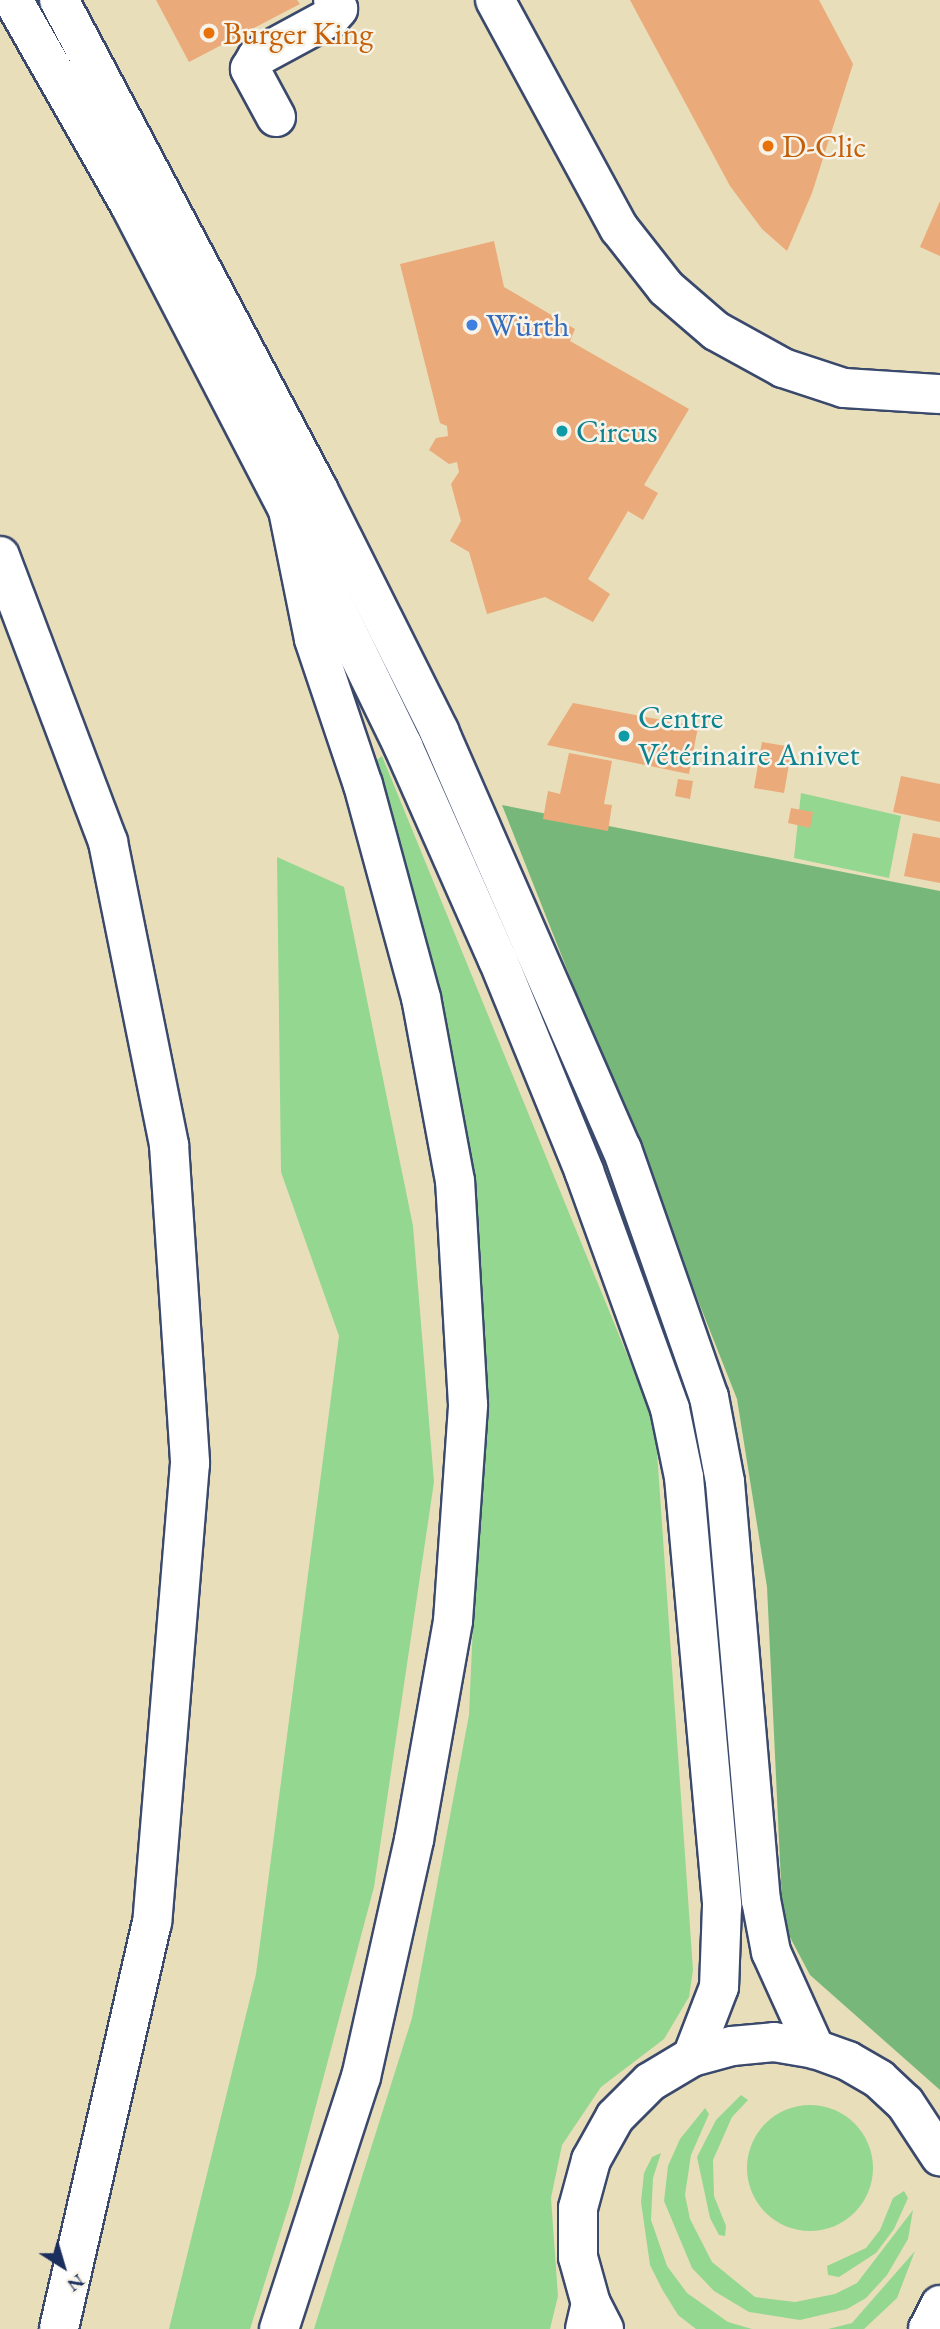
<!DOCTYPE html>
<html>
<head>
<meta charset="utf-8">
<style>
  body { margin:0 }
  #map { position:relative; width:940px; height:2329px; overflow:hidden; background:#e9deba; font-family:"EB Garamond",serif }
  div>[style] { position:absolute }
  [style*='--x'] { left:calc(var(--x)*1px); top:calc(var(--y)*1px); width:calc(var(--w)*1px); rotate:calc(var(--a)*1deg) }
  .green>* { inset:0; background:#94d790 }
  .round { border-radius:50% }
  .forest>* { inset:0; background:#77b87a }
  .building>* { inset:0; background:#eaaa7a }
  .roads { filter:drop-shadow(2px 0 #3a496c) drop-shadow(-2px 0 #3a496c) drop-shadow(0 2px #3a496c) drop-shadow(0 -2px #3a496c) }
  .minor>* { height:38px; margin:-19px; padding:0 19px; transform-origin:19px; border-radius:19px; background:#fff }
  .major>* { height:38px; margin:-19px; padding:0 19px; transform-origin:19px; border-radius:19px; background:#fff }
  .highway>* { height:38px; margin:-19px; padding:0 19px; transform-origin:19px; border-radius:19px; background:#fff }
  .dots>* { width:19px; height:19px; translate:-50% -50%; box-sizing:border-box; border:4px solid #f7f3e8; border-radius:50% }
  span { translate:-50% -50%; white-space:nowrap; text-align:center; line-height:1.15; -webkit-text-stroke:5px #f7f3e8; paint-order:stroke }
  .food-label { font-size:32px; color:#c56008 }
  .left { translate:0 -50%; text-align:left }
  .shop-label { font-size:32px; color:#366cbe }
  .culture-label { font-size:32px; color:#0d838f }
  .north { position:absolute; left:28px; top:2231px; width:70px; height:70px; -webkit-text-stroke:5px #f7f3e8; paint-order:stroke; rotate:143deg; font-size:19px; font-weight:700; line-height:28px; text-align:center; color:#1b2f5e }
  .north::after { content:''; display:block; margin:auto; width:24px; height:32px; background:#1b2f5e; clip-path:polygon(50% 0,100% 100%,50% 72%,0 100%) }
</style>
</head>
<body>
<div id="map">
  <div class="green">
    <div style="clip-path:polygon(382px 756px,655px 1423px,693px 1970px,689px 1997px,664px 2039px,601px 2087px,562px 2145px,551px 2198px,558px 2296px,550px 2329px,314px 2329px,412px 2018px,469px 1715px,475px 1579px,483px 1369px,370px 765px)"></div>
    <div style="clip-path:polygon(801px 793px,901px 816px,889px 878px,794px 858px)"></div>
    <div style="clip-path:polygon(277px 857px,344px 887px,413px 1226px,434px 1482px,374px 1887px,292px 2196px,250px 2329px,169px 2329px,256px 1974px,339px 1336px,281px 1172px)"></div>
    <div style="clip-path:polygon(741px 2095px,748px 2100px,732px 2117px,713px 2160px,714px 2196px,726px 2226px,725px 2236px,719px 2235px,710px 2218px,697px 2157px,716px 2120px)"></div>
    <div class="round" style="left:747px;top:2105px;width:126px;height:126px"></div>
    <div style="clip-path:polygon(705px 2108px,709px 2114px,691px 2155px,685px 2195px,690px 2219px,712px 2262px,755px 2297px,795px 2302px,835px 2294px,857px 2283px,913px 2210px,908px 2239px,887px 2275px,866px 2298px,847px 2309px,800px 2320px,749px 2312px,714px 2291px,692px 2268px,664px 2201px,668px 2166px,680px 2139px)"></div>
    <div style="clip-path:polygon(661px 2153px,653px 2178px,651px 2220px,667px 2266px,687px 2293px,728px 2322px,752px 2329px,696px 2329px,678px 2315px,662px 2289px,650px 2265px,641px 2202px,644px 2173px,652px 2157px)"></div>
    <div style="clip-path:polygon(904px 2191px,908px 2198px,894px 2229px,876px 2253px,839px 2277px,828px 2275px,827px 2266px,866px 2248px,880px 2230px,893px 2198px)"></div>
    <div style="clip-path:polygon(915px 2251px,897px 2298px,864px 2329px,828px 2329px,852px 2323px)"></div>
  </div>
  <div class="forest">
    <div style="clip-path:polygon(502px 805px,940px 891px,940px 2090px,810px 1975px,783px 1924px,767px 1587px,737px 1399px)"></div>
  </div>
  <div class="building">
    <div style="clip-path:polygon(156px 0,297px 0,300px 4px,189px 62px)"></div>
    <div style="clip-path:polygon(630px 0,819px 0,853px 64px,812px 193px,787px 251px,762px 229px,730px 186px)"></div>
    <div style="clip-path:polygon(940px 201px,940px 256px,920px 247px)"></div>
    <div style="clip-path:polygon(494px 241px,504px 287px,575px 329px,570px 341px,689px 409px,644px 485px,658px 493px,643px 520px,628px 511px,588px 579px,610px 594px,593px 622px,545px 597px,487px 614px,469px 552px,450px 541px,461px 521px,451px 484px,459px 472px,457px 462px,449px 464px,429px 450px,436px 438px,448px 436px,447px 426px,440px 423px,400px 264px)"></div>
    <div style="clip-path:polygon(573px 703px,698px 727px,689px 774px,547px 745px)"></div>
    <div style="clip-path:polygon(762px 742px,792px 747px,784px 793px,754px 788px)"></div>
    <div style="clip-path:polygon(569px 753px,612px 761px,604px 804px,612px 805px,608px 831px,543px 819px,548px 791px,560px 794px)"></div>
    <div style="clip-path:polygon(901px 776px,940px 784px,940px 822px,893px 812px)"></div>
    <div style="clip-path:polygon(678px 779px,693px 781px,690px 799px,675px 796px)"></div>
    <div style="clip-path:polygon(791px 808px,813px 812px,810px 828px,788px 823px)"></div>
    <div style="clip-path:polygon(913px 833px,940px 838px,940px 883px,904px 876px)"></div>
  </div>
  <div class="roads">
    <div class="minor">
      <div style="--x:495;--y:0;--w:260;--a:61.5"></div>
      <div style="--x:619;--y:228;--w:76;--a:51.9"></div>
      <div style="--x:666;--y:288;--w:66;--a:40.7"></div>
      <div style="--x:716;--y:331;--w:77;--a:28.9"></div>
      <div style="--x:783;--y:368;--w:64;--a:18.2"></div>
      <div style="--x:844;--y:388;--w:96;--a:3.6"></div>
      <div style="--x:276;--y:117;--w:55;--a:-118.4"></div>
      <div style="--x:250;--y:69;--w:14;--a:-60"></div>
      <div style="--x:257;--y:57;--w:84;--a:-28.4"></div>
      <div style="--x:331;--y:17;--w:11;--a:-49"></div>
      <div style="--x:338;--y:9;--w:10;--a:-119"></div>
      <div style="--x:0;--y:556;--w:306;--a:69.3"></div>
      <div style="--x:108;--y:842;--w:309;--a:78.6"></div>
      <div style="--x:169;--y:1145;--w:319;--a:86.2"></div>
      <div style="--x:190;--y:1463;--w:461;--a:94.7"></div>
      <div style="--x:152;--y:1922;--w:417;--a:102.9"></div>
    </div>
    <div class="major">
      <div style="--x:13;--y:0;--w:238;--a:60.3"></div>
      <div style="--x:131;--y:207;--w:341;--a:62.6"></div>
      <div style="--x:288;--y:510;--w:263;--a:64"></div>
      <div style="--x:403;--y:746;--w:234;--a:66.1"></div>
      <div style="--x:498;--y:960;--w:228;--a:67.8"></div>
      <div style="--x:584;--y:1171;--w:253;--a:70.1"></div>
      <div style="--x:670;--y:1409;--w:69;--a:78.4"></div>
      <div style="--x:684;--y:1477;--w:431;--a:84.9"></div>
      <div style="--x:722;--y:1906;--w:81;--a:92.1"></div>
      <div style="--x:719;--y:1987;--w:75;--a:111.1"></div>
      <div style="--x:59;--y:0;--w:553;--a:62.09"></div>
      <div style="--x:318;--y:489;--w:271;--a:63.4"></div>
      <div style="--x:439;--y:731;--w:456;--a:66.4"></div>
      <div style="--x:622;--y:1149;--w:263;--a:70.7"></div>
      <div style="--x:709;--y:1397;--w:86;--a:79.3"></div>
      <div style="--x:725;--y:1482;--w:420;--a:85.1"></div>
      <div style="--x:761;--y:1900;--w:53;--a:79.1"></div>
      <div style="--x:771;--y:1952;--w:107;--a:65.6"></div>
      <div style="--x:604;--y:2329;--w:28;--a:-117"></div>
      <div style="--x:591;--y:2304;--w:49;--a:-105.5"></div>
      <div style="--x:578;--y:2257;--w:49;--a:-90"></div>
      <div style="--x:578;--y:2208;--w:50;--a:-74.8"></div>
      <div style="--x:591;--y:2160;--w:49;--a:-60.8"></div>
      <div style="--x:615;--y:2117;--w:49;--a:-45"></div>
      <div style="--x:650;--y:2082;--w:49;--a:-30.8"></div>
      <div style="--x:692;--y:2057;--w:41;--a:-15.4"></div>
      <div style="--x:732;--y:2046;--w:42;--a:-5.4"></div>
      <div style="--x:774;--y:2042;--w:42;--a:9.7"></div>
      <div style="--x:815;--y:2049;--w:35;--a:20"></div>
      <div style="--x:848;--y:2061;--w:36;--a:30"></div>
      <div style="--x:879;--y:2079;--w:35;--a:43"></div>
      <div style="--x:905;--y:2103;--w:64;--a:56.6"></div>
      <div style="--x:928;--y:2329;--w:27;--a:-63"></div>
    </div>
    <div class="highway">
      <div style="--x:279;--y:2329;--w:265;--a:-72"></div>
      <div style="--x:361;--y:2077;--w:243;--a:-77.4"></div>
      <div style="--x:414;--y:1840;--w:222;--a:-79.9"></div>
      <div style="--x:453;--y:1621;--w:217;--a:-86"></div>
      <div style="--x:468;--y:1405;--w:224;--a:-93.3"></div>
      <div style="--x:455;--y:1181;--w:186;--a:-100.5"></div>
      <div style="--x:421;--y:998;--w:221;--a:-105.2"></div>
      <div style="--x:363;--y:785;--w:154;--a:-108.6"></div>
      <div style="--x:314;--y:639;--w:132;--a:-101.4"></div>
      <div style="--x:585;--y:2329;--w:26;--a:-77"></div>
    </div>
  </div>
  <div class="dots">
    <div style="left:209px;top:33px;background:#e8710a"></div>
    <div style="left:768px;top:146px;background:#e8710a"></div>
    <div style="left:472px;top:325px;background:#3f7fe0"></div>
    <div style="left:562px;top:431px;background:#0f9aa8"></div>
    <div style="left:624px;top:736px;background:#0f9aa8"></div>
  </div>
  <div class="food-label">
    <span class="left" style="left:223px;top:33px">Burger King</span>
    <span class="left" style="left:782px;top:146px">D-Clic</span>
  </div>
  <div class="shop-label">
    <span class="left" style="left:486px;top:325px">Würth</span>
  </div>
  <div class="culture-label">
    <span class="left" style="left:576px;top:431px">Circus</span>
    <span class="left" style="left:638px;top:736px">Centre<br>Vétérinaire Anivet</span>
  </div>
  <div class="north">N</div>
</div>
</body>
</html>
